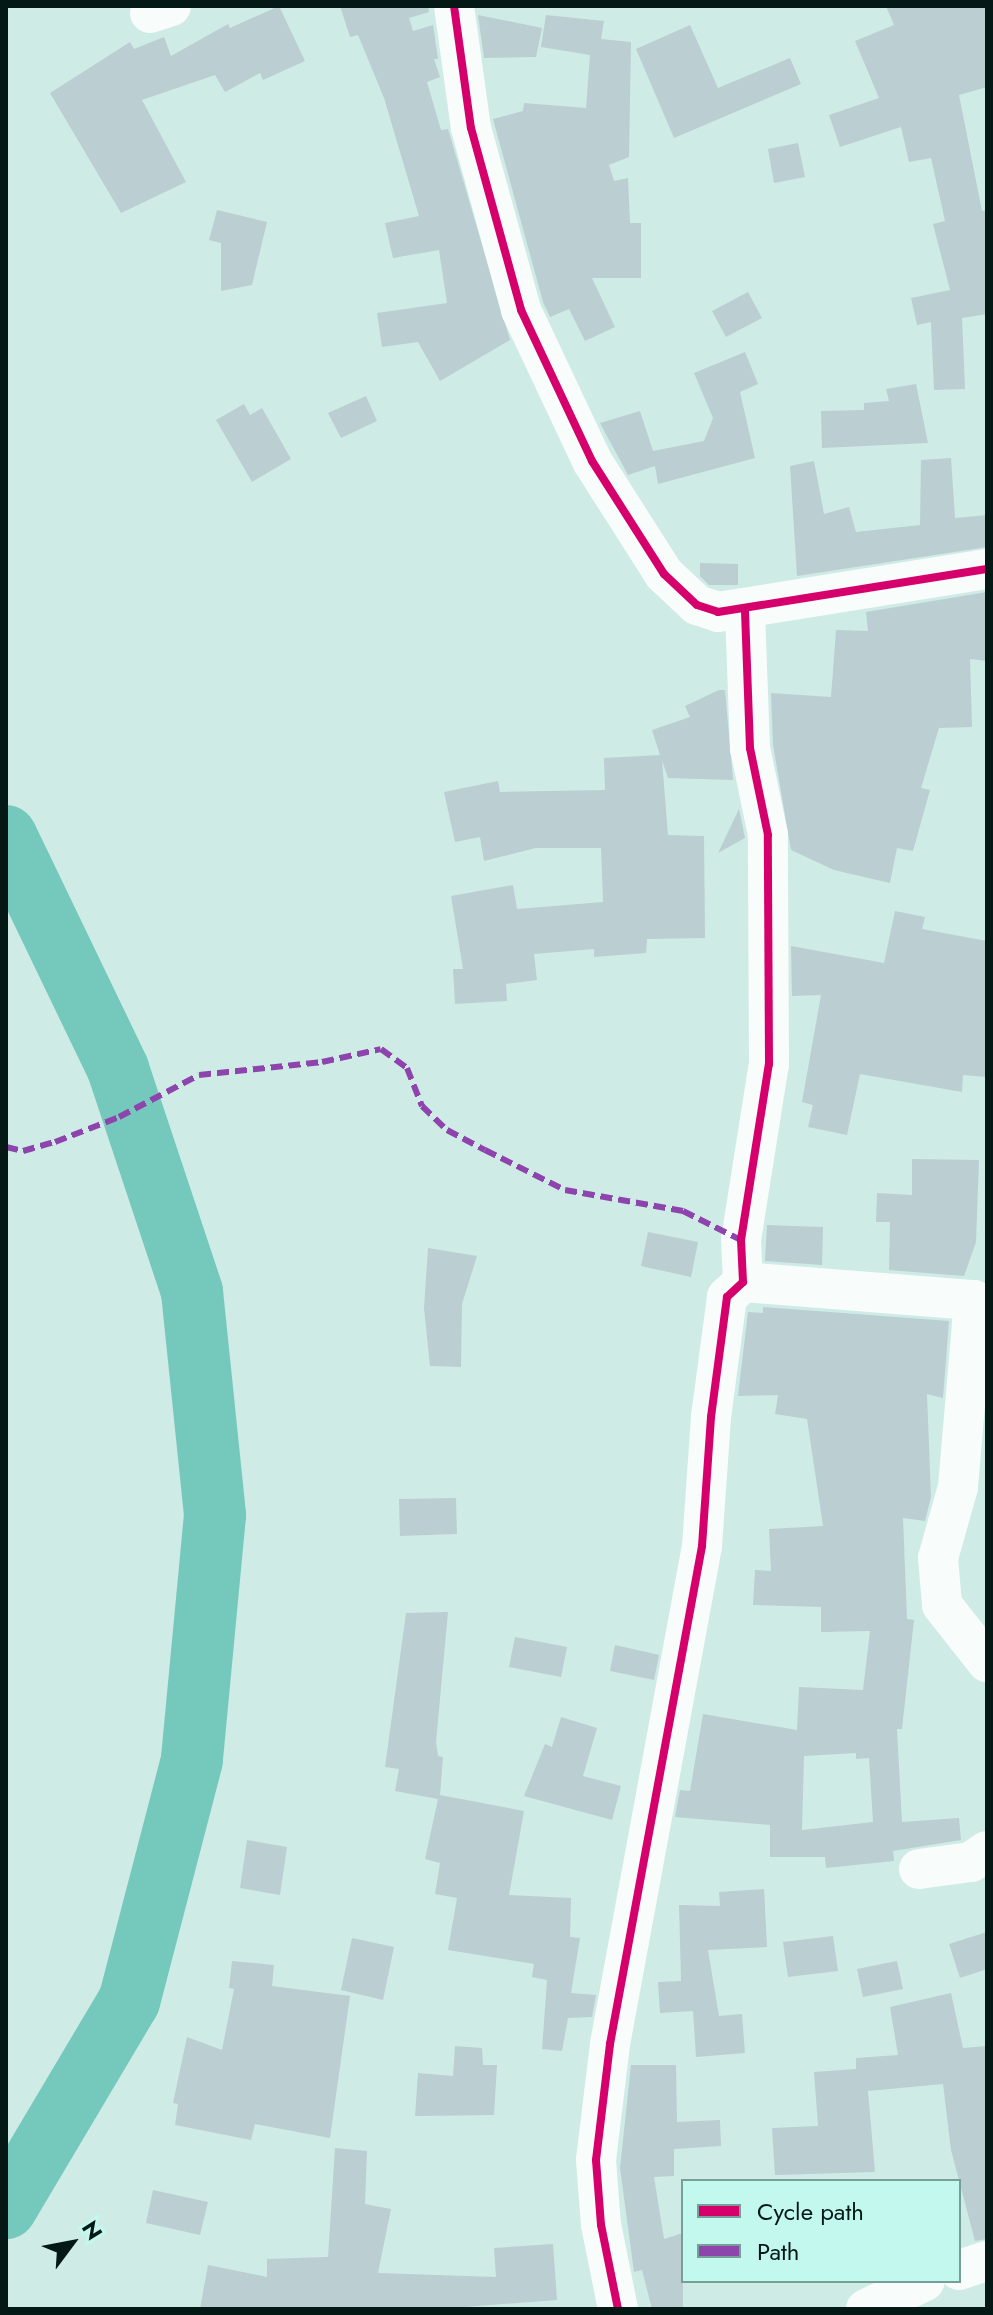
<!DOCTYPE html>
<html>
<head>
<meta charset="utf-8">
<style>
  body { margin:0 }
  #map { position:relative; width:993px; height:2315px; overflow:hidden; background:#cfebe6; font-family:Jost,sans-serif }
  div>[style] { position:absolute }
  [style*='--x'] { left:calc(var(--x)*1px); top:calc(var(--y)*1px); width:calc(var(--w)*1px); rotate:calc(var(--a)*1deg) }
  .river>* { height:62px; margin:-31px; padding:0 31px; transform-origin:31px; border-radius:31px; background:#75c8bc }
  .building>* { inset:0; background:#bbced2 }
  .minor>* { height:40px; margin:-20px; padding:0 20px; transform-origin:20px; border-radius:20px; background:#f8fcfb }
  .quiet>* { height:6px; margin-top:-3px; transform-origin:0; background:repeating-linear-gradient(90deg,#8e44ad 0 12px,transparent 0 18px) }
  .cycleway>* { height:8px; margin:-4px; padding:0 4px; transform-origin:4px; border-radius:4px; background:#d6006c }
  span { translate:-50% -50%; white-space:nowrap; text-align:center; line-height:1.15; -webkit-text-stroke:7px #c2f8ee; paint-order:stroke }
  .frame { position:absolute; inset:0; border:8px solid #041916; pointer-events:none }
  .legend { position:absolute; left:681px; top:2179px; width:280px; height:104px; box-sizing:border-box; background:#c2f8ee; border:2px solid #769f98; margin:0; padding:10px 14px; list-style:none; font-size:24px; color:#041916 }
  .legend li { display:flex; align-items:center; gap:16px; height:40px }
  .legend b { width:40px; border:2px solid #769f98 }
  .north { position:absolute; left:32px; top:2203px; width:80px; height:80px; -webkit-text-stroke:6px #c2f8ee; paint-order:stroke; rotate:58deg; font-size:22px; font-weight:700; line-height:32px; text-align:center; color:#041916 }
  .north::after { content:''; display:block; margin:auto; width:28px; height:36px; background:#041916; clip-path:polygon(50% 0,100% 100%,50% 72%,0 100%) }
</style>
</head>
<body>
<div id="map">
  <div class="river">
    <div style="--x:6;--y:836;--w:259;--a:64.3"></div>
    <div style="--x:118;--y:1069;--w:235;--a:71.6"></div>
    <div style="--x:192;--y:1292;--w:224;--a:84.1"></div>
    <div style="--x:215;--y:1515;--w:246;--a:95.4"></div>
    <div style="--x:192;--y:1760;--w:249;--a:104.6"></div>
    <div style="--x:129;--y:2001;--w:241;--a:120.7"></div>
  </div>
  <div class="building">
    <div style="clip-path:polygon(279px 6px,305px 61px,263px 80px,260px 73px,225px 92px,215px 75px,142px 100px,186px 182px,121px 213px,50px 93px,130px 42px,134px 49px,164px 37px,171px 56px,228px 24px,230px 28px)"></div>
    <div style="clip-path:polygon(340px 6px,428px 6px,429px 12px,409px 18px,413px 31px,433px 25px,438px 59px,434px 59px,440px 77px,427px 82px,441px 130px,448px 129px,510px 340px,440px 381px,418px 342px,382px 347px,377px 313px,447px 303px,439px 250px,393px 258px,385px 223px,419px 216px,384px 98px,358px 35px,350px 37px)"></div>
    <div style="clip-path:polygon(886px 6px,987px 6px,987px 87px,959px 95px,982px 211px,987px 210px,987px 314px,962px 318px,965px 389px,934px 390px,931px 322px,917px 325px,911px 298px,950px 290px,933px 224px,945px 221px,931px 158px,909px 162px,901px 127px,840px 147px,829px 115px,879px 98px,855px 41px,894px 25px)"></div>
    <div style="clip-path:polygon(478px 15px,542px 28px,536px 57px,484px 58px)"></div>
    <div style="clip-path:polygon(546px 15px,604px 21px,601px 39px,631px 42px,629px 157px,609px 165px,614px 181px,628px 178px,630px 223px,641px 223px,641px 278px,592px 278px,615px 327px,585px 341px,569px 309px,550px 317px,543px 302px,493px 119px,523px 111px,524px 103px,586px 108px,590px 55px,541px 47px)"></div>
    <div style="clip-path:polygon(690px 25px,718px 88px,790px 58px,801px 84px,674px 138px,636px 49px)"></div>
    <div style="clip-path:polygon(798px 143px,805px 177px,774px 183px,768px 149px)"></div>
    <div style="clip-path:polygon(217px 210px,267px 222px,252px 285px,221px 291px,221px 243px,209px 240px)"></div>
    <div style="clip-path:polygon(748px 292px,762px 318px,726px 337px,712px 311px)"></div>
    <div style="clip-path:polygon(745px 352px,758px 384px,740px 392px,755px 458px,658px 484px,655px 466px,628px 475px,600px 423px,640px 411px,653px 451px,704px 441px,713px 418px,694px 373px)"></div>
    <div style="clip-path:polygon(916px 384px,928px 443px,822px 448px,821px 411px,864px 410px,864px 403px,889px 401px,886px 389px)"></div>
    <div style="clip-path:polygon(366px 396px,377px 421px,341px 438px,328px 413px)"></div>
    <div style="clip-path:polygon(244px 404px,250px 415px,262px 408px,291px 459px,252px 482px,216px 420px)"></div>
    <div style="clip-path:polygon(951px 458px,955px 518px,987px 515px,987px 547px,797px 576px,790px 466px,814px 461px,824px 514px,849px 507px,856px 532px,920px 525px,921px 460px)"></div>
    <div style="clip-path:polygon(700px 563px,738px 564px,738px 585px,709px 585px,700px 576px)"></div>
    <div style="clip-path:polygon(987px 592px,987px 661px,970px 659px,972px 727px,939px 728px,921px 788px,930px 790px,913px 851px,897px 848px,890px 883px,834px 870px,791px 850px,773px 745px,771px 693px,831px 697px,836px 630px,868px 631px,866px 612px)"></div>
    <div style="clip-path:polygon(719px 690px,725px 690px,733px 780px,668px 778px,662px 760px,668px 835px,704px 836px,705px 938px,647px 939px,646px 953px,594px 957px,594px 949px,534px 954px,537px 980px,506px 984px,507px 1001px,455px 1004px,453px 969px,463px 969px,451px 896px,513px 885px,517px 909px,603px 902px,601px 848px,536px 848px,484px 861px,480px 837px,455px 842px,444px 792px,498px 781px,500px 792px,605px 790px,604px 758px,660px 755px,652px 730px,690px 717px,685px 706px)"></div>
    <div style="clip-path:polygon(739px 809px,745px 838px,718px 853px)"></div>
    <div style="clip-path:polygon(895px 911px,925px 917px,922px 929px,987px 941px,987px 1077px,963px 1075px,962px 1092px,860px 1074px,847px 1135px,808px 1127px,813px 1105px,802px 1102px,821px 995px,792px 996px,791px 946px,884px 963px)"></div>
    <div style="clip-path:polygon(912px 1159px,979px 1160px,976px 1242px,964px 1276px,889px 1270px,890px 1222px,876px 1222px,877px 1193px,912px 1195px)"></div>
    <div style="clip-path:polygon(767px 1225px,823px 1227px,822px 1265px,765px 1261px)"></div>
    <div style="clip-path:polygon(648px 1232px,698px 1242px,691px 1277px,641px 1266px)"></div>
    <div style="clip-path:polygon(428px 1248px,477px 1256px,462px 1304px,461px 1367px,430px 1366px,424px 1308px)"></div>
    <div style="clip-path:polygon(evenodd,763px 1307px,949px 1321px,943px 1398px,927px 1394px,931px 1497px,925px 1521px,903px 1518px,907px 1619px,914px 1620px,902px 1729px,897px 1729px,902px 1822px,959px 1818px,961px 1840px,893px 1851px,894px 1861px,826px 1868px,825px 1857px,770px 1857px,770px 1825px,675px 1817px,680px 1790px,690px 1791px,703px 1714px,797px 1730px,799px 1687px,863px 1690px,870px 1631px,821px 1632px,821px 1607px,753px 1605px,755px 1570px,771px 1571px,769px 1529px,823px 1526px,807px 1419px,775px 1414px,778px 1395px,738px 1396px,748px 1312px,763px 1313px,763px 1307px,856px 1753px,856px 1759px,869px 1758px,873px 1822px,802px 1830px,804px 1756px,856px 1753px)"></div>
    <div style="clip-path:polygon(456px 1498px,457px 1534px,400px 1536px,399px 1499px)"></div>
    <div style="clip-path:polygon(448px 1612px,436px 1742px,438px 1756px,443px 1757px,440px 1795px,524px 1811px,509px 1895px,571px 1898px,570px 1937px,580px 1938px,571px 1993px,596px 1995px,592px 2017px,568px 2018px,562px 2051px,542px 2049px,547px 1980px,532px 1977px,534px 1964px,448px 1950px,457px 1898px,435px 1894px,440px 1863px,425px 1859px,438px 1799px,395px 1791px,399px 1769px,385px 1767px,406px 1613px)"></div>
    <div style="clip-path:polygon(515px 1637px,567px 1647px,561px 1677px,509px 1667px)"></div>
    <div style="clip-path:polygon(615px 1645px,659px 1655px,654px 1680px,610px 1671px)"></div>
    <div style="clip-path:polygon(561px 1717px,597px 1728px,583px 1776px,621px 1786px,612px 1820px,524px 1796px,545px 1744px,552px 1747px)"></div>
    <div style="clip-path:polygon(247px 1840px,287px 1847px,280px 1895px,240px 1888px)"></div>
    <div style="clip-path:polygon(764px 1889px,767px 1947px,708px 1950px,719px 2016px,742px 2014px,745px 2053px,696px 2057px,693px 2011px,660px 2013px,658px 1982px,681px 1981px,679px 1905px,720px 1906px,719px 1892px)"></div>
    <div style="clip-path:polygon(987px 1932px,987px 1969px,960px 1978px,949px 1944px)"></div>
    <div style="clip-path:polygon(833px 1936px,838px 1971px,788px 1977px,783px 1942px)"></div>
    <div style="clip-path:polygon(352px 1938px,394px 1947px,383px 2000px,341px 1990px)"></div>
    <div style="clip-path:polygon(232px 1961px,274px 1965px,272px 1986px,350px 1996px,330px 2138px,255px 2124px,251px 2140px,175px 2125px,178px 2104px,173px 2103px,187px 2037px,222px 2050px,234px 1989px,229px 1988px)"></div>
    <div style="clip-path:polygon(897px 1961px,903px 1989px,863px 1997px,857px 1969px)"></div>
    <div style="clip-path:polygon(951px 1993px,963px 2048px,987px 2046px,987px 2239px,975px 2241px,951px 2150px,943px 2084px,868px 2091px,875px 2172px,775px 2175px,772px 2128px,818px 2126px,814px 2072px,856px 2069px,856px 2058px,898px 2055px,890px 2007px)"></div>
    <div style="clip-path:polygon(455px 2046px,482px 2048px,483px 2065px,497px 2065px,494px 2115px,415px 2116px,418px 2073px,453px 2076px)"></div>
    <div style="clip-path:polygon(631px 2065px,676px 2065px,677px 2122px,720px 2120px,721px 2146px,674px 2149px,674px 2176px,654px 2177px,664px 2239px,683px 2233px,683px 2309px,652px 2309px,642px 2270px,634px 2272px,620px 2168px)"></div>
    <div style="clip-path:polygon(335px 2148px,367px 2151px,365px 2204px,391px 2209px,378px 2273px,496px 2277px,494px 2248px,553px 2244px,557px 2300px,465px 2307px,200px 2309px,208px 2265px,267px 2277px,267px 2259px,328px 2257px)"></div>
    <div style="clip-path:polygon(153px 2190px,208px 2202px,200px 2235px,146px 2223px)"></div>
  </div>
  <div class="minor">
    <div style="--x:454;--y:6;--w:123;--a:82.1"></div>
    <div style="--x:471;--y:128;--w:189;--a:74.6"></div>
    <div style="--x:521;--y:310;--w:167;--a:64.8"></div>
    <div style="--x:592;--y:461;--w:134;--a:57.5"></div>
    <div style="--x:664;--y:574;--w:45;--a:43.2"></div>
    <div style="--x:697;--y:605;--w:22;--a:18"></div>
    <div style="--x:718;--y:612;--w:272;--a:-9.1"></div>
    <div style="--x:150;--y:13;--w:22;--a:-18"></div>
    <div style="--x:743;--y:1282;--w:232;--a:4.5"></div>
    <div style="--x:974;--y:1300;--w:188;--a:94.9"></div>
    <div style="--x:958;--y:1487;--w:74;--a:105.7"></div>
    <div style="--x:938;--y:1558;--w:47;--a:85.1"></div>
    <div style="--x:942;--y:1605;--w:73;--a:51.7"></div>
    <div style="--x:919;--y:1869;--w:52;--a:-7.7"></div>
    <div style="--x:971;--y:1862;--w:19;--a:-35"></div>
    <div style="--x:959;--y:2270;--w:29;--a:-18"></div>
    <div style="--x:618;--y:2309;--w:86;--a:-101.4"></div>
    <div style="--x:601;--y:2225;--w:65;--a:-94.4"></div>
    <div style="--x:596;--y:2160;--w:117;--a:-83.1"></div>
    <div style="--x:610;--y:2044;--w:506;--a:-79.53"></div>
    <div style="--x:702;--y:1546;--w:129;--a:-86"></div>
    <div style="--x:711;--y:1417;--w:121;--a:-82.4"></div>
    <div style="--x:727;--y:1297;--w:22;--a:-43"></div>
    <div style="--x:743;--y:1282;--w:42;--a:-92.7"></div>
    <div style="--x:741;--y:1240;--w:178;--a:-81"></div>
    <div style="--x:769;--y:1064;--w:229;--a:-90.3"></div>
    <div style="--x:768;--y:835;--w:89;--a:-101.7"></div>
    <div style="--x:750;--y:748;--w:137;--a:-92.1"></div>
    <div style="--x:866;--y:2309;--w:65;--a:-25.4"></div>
  </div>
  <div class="quiet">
    <div style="--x:6;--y:1147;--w:17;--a:13"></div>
    <div style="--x:23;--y:1151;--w:33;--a:-16"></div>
    <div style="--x:55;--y:1142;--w:69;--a:-21.3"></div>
    <div style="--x:119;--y:1117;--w:90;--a:-27.7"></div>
    <div style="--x:199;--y:1075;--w:124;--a:-6"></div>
    <div style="--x:322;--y:1062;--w:60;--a:-12.4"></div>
    <div style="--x:381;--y:1049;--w:32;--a:36"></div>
    <div style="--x:407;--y:1068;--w:41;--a:68.5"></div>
    <div style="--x:422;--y:1106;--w:35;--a:44"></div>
    <div style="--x:447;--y:1130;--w:43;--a:27.8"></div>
    <div style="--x:485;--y:1150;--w:89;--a:26.6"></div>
    <div style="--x:565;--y:1190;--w:120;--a:10.1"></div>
    <div style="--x:683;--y:1211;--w:65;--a:26.6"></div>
  </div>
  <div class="cycleway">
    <div style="--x:454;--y:6;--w:123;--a:82.1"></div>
    <div style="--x:471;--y:128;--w:189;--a:74.6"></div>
    <div style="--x:521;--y:310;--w:167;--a:64.8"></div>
    <div style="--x:592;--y:461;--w:134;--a:57.5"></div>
    <div style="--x:664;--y:574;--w:45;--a:43.2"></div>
    <div style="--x:697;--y:605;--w:22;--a:18"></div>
    <div style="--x:718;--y:612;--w:272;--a:-9.1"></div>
    <div style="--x:618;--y:2309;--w:86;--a:-101.4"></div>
    <div style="--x:601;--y:2225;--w:65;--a:-94.4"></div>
    <div style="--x:596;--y:2160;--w:117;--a:-83.1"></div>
    <div style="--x:610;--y:2044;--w:506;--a:-79.53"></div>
    <div style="--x:702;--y:1546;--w:129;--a:-86"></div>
    <div style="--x:711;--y:1417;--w:121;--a:-82.4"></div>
    <div style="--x:727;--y:1297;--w:22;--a:-43"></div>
    <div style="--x:743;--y:1282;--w:42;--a:-92.7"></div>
    <div style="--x:741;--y:1240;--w:178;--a:-81"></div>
    <div style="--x:769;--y:1064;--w:229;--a:-90.3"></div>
    <div style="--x:768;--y:835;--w:89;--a:-101.7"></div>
    <div style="--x:750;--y:748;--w:137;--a:-92.1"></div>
  </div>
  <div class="frame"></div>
  <ul class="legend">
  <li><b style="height:10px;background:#d6006c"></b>Cycle path</li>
  <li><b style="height:10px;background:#8e44ad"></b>Path</li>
  </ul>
  <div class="north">N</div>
</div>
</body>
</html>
